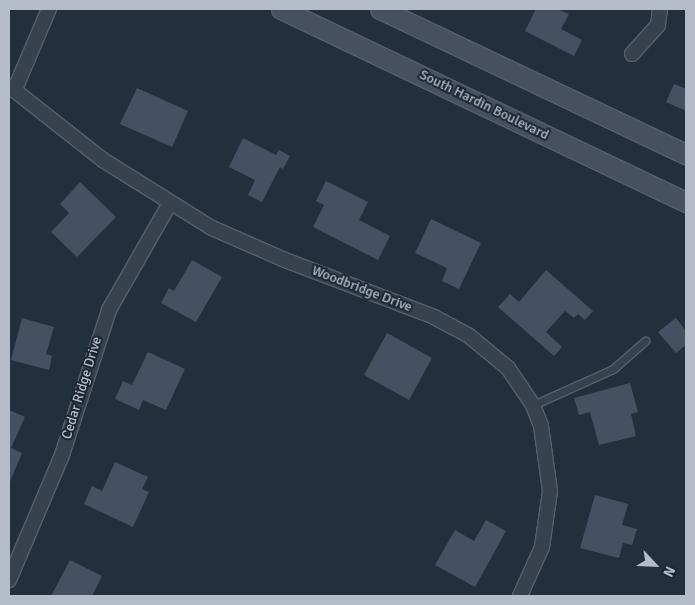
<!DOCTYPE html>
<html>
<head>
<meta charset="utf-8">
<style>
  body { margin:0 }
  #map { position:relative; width:695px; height:605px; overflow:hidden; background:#242f3e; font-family:Signika,sans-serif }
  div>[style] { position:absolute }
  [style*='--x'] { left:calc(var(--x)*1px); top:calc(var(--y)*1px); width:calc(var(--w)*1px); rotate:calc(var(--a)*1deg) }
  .building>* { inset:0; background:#455162 }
  .roads { filter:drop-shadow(1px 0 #565f6c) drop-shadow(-1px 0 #565f6c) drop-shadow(0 1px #565f6c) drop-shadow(0 -1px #565f6c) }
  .service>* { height:7px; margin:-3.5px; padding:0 3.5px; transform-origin:3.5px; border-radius:3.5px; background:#38414e }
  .minor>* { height:14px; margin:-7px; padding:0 7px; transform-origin:7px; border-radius:7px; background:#38414e }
  .secondary>* { height:19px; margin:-9.5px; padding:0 9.5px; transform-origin:9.5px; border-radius:9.5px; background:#465061 }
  span { translate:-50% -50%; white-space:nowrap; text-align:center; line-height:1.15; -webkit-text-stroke:4px #1d2633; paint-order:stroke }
  .street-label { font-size:14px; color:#b4bcc9 }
  .frame { position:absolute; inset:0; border:10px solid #b4bcc9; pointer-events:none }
  .north { position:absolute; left:630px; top:540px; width:50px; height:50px; -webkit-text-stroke:4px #1d2633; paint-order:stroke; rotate:115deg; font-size:14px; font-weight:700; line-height:20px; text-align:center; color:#b4bcc9 }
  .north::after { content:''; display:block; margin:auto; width:18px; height:22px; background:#b4bcc9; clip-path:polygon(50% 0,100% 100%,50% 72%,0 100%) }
</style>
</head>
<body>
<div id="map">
  <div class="building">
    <div style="clip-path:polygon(536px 9px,557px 9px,569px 14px,561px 29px,582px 40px,574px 56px,525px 31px)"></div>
    <div style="clip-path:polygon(674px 84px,686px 89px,686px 111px,666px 102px)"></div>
    <div style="clip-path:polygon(137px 88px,188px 111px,172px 147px,120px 124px)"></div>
    <div style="clip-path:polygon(243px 138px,276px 155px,279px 150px,290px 156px,283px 169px,280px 167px,262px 202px,248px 195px,255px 180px,229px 167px)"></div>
    <div style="clip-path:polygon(326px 181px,368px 202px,359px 220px,390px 236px,378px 260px,313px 227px,324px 205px,316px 201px)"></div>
    <div style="clip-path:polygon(80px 182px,116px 217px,77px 257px,51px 232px,69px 213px,60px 204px)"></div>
    <div style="clip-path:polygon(431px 219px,481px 243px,459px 289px,442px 281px,447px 268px,415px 253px)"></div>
    <div style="clip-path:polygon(192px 260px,222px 277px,196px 322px,161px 303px,169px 288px,174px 291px)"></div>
    <div style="clip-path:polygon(546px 270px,593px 311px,585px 320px,578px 314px,574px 318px,565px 311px,546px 332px,562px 347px,554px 356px,498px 307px,510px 294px,519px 302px)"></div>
    <div style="clip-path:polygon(22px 318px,54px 327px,46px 354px,52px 356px,49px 370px,11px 360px)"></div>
    <div style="clip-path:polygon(676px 318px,686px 331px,686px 345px,676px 353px,658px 332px)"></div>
    <div style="clip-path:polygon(387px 333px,432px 358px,409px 400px,364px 375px)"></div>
    <div style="clip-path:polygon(148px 352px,185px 369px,166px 410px,143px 400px,139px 410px,115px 399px,123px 381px,132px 385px)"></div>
    <div style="clip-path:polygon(630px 383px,638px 412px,631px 414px,636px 436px,599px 445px,590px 412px,579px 415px,574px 398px)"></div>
    <div style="clip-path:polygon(9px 410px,25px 417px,11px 448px,22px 453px,9px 484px)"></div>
    <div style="clip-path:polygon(115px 462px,148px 477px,142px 489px,149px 492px,133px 527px,84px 504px,92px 486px,102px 491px)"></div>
    <div style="clip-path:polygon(595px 495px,628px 504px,622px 525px,637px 529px,632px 545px,623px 543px,619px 558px,580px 548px)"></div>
    <div style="clip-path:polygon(486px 520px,506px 531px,475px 587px,435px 565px,455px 530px,474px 541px)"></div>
    <div style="clip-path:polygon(70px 560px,102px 576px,92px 596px,51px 596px)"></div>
  </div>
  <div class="roads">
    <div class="service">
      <div style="--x:533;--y:405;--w:88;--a:-24.2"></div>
      <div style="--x:613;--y:369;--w:43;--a:-41.2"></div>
    </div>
    <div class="minor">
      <div style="--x:632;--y:54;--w:39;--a:-48"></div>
      <div style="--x:658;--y:25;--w:16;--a:-83"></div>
      <div style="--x:9;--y:86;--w:120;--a:38.2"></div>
      <div style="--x:103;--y:160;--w:128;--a:32"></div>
      <div style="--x:212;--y:228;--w:80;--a:23.7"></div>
      <div style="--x:285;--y:260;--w:160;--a:20.9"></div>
      <div style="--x:434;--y:317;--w:38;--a:28"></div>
      <div style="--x:468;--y:335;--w:52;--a:39.5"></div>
      <div style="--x:508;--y:368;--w:45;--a:56"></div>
      <div style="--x:533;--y:405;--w:22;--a:69"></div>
      <div style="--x:541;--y:426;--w:66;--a:82.1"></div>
      <div style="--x:550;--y:491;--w:57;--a:98.1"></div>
      <div style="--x:542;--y:547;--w:54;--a:114.2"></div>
      <div style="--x:15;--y:89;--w:87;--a:-67"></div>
      <div style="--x:9;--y:580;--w:136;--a:-67"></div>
      <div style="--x:62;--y:455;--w:152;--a:-72"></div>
      <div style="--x:109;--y:310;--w:123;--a:-60.3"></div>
    </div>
    <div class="secondary">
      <div style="--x:281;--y:9;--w:449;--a:25.5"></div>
      <div style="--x:380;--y:9;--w:339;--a:25.4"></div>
    </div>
  </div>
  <div class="street-label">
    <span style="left:484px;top:105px;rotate:26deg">South Hardin Boulevard</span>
    <span style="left:362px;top:289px;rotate:21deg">Woodbridge Drive</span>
    <span style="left:82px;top:388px;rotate:-73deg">Cedar Ridge Drive</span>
  </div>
  <div class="frame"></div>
  <div class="north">N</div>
</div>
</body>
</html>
